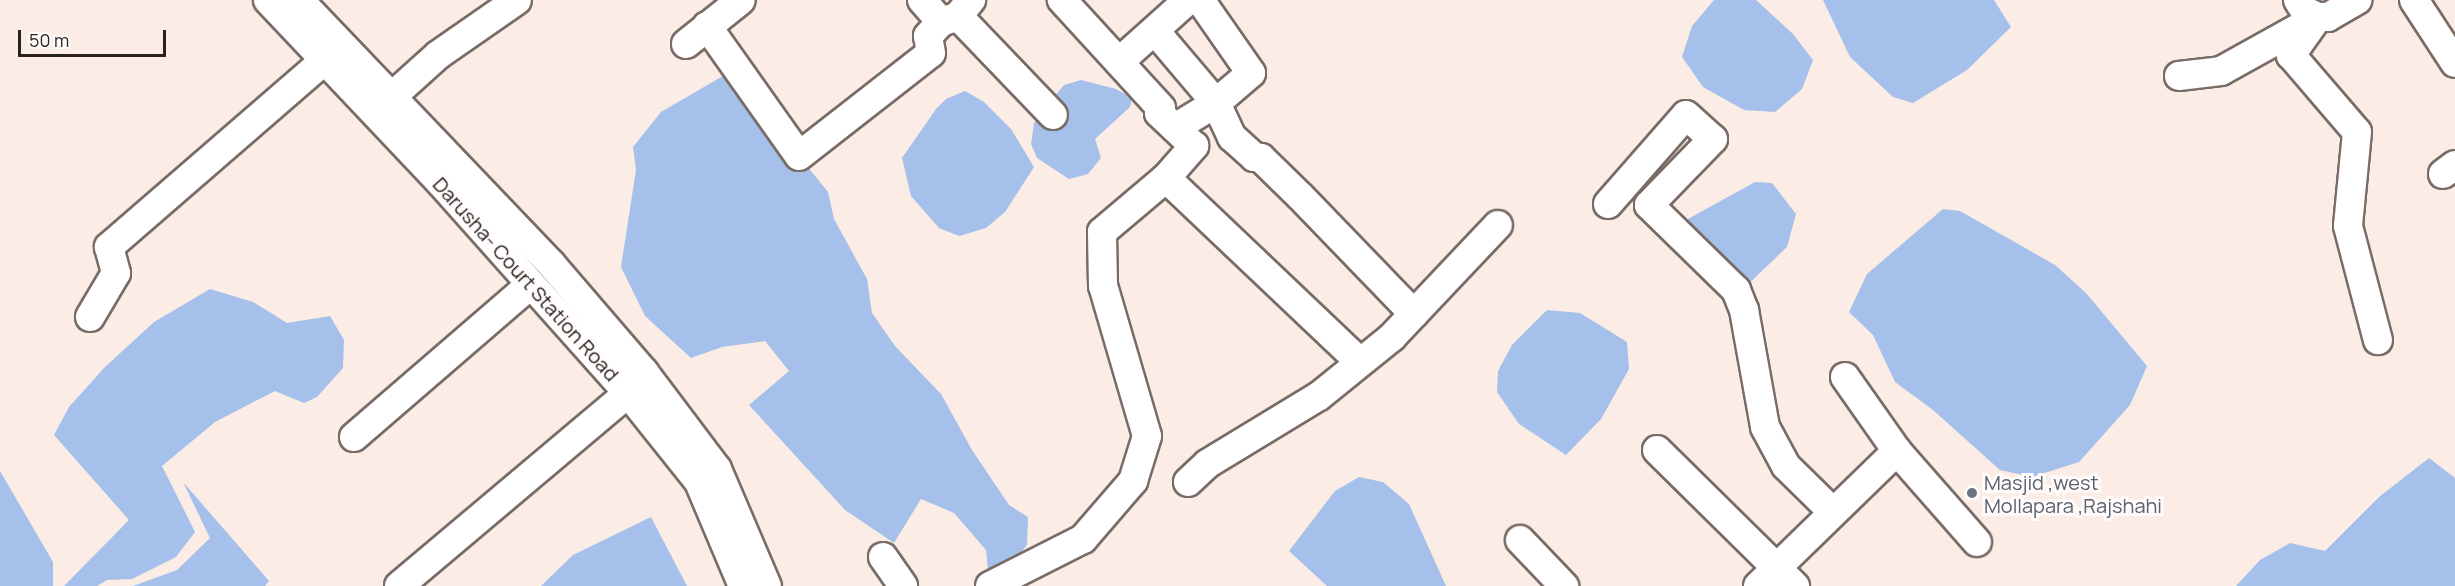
<!DOCTYPE html>
<html>
<head>
<meta charset="utf-8">
<style>
  body { margin:0 }
  #map { position:relative; width:2455px; height:586px; overflow:hidden; background:#fbece6; font-family:Manrope,sans-serif }
  div>[style] { position:absolute }
  [style*='--x'] { left:calc(var(--x)*1px); top:calc(var(--y)*1px); width:calc(var(--w)*1px); rotate:calc(var(--a)*1deg) }
  .water>* { inset:0; background:#a5c0ea }
  .roads { filter:drop-shadow(2px 0 #796c67) drop-shadow(-2px 0 #796c67) drop-shadow(0 2px #796c67) drop-shadow(0 -2px #796c67) }
  .minor>* { height:28px; margin:-14px; padding:0 14px; transform-origin:14px; border-radius:14px; background:#fff }
  .dots>* { width:16px; height:16px; translate:-50% -50%; box-sizing:border-box; border:3px solid #fffcfb; border-radius:50% }
  span { translate:-50% -50%; white-space:nowrap; text-align:center; line-height:1.15; -webkit-text-stroke:6px #fffcfb; paint-order:stroke }
  .street-label { font-size:20px; color:#282321 }
  .worship-label { font-size:20px; color:#5b616d }
  .left { translate:0 -50%; text-align:left }
  .scale { position:absolute; left:18px; top:30px; width:148px; height:27px; box-sizing:border-box; border:3px solid #282321; border-top:0; padding-left:8px; font-size:18px; line-height:21px; white-space:nowrap; color:#282321; -webkit-text-stroke:4px #fffcfb; paint-order:stroke }
</style>
</head>
<body>
<div id="map">
  <div class="water">
    <div style="clip-path:polygon(1714px 0,1756px 0,1793px 34px,1813px 60px,1802px 89px,1775px 112px,1744px 110px,1703px 87px,1682px 57px,1692px 26px)"></div>
    <div style="clip-path:polygon(1823px 0,1994px 0,2011px 27px,1967px 70px,1913px 103px,1893px 97px,1850px 57px)"></div>
    <div style="clip-path:polygon(740px 66px,799px 156px,828px 192px,834px 219px,867px 279px,872px 313px,895px 346px,941px 394px,972px 450px,1009px 505px,1028px 517px,1027px 545px,1010px 566px,988px 570px,986px 550px,954px 513px,921px 499px,894px 543px,845px 510px,749px 405px,789px 371px,765px 341px,722px 347px,691px 358px,645px 316px,621px 267px,636px 170px,633px 147px,661px 112px)"></div>
    <div style="clip-path:polygon(1081px 80px,1116px 89px,1132px 98px,1130px 107px,1095px 139px,1101px 158px,1088px 174px,1069px 179px,1037px 158px,1031px 144px,1034px 123px,1048px 104px,1064px 85px)"></div>
    <div style="clip-path:polygon(965px 91px,984px 102px,1011px 129px,1034px 167px,1005px 212px,986px 228px,959px 236px,939px 228px,911px 196px,902px 158px,936px 109px,946px 99px)"></div>
    <div style="clip-path:polygon(1755px 182px,1772px 183px,1796px 214px,1787px 247px,1741px 291px,1681px 235px,1686px 220px)"></div>
    <div style="clip-path:polygon(1943px 209px,1960px 211px,2055px 265px,2086px 293px,2147px 366px,2130px 405px,2079px 462px,2032px 477px,2000px 470px,1933px 410px,1895px 382px,1873px 335px,1849px 312px,1867px 274px)"></div>
    <div style="clip-path:polygon(210px 289px,253px 302px,287px 323px,330px 316px,344px 340px,343px 368px,317px 397px,304px 403px,275px 391px,215px 422px,162px 466px,195px 532px,176px 557px,132px 579px,107px 580px,97px 586px,64px 586px,129px 520px,54px 435px,69px 407px,104px 368px,154px 322px)"></div>
    <div style="clip-path:polygon(1547px 310px,1580px 313px,1627px 342px,1629px 369px,1601px 419px,1566px 455px,1519px 424px,1497px 392px,1498px 371px,1512px 345px)"></div>
    <div style="clip-path:polygon(2429px 458px,2455px 478px,2455px 586px,2236px 586px,2260px 560px,2290px 543px,2325px 551px,2379px 497px)"></div>
    <div style="clip-path:polygon(0 471px,53px 562px,53px 586px,0 586px)"></div>
    <div style="clip-path:polygon(1359px 477px,1383px 482px,1409px 504px,1446px 586px,1327px 586px,1289px 551px,1335px 491px)"></div>
    <div style="clip-path:polygon(183px 482px,269px 581px,265px 586px,133px 586px,177px 570px,210px 538px)"></div>
    <div style="clip-path:polygon(651px 517px,687px 586px,541px 586px,573px 555px)"></div>
  </div>
  <div class="roads">
    <div class="minor">
      <div style="--x:268;--y:0;--w:250;--a:46.6"></div>
      <div style="--x:440;--y:182;--w:283;--a:48.3"></div>
      <div style="--x:628;--y:393;--w:114;--a:51.4"></div>
      <div style="--x:699;--y:482;--w:113;--a:67.1"></div>
      <div style="--x:299;--y:0;--w:366;--a:46.3"></div>
      <div style="--x:552;--y:265;--w:141;--a:49.3"></div>
      <div style="--x:644;--y:372;--w:121;--a:53"></div>
      <div style="--x:717;--y:469;--w:127;--a:66.9"></div>
      <div style="--x:922;--y:0;--w:29;--a:49"></div>
      <div style="--x:941;--y:22;--w:18;--a:-19"></div>
      <div style="--x:958;--y:16;--w:21;--a:-51"></div>
      <div style="--x:2298;--y:0;--w:13;--a:58"></div>
      <div style="--x:2305;--y:11;--w:14;--a:25"></div>
      <div style="--x:2318;--y:17;--w:10;--a:0"></div>
      <div style="--x:2328;--y:17;--w:34;--a:-30"></div>
      <div style="--x:2414;--y:0;--w:75;--a:56.9"></div>
      <div style="--x:958;--y:16;--w:137;--a:46.2"></div>
      <div style="--x:2318;--y:17;--w:47;--a:125.4"></div>
      <div style="--x:2291;--y:55;--w:101;--a:49.4"></div>
      <div style="--x:2357;--y:132;--w:94;--a:95.5"></div>
      <div style="--x:2348;--y:226;--w:118;--a:75.3"></div>
      <div style="--x:707;--y:26;--w:159;--a:54.7"></div>
      <div style="--x:799;--y:156;--w:167;--a:-38"></div>
      <div style="--x:931;--y:53;--w:17;--a:-100"></div>
      <div style="--x:928;--y:36;--w:19;--a:-47"></div>
      <div style="--x:1155;--y:31;--w:94;--a:49.7"></div>
      <div style="--x:1216;--y:103;--w:38;--a:65"></div>
      <div style="--x:1232;--y:137;--w:30;--a:42"></div>
      <div style="--x:1254;--y:157;--w:7;--a:8"></div>
      <div style="--x:1261;--y:158;--w:54;--a:44.3"></div>
      <div style="--x:1300;--y:196;--w:164;--a:46"></div>
      <div style="--x:686;--y:44;--w:70;--a:-38.7"></div>
      <div style="--x:1119;--y:62;--w:93;--a:-41.9"></div>
      <div style="--x:2179;--y:76;--w:42;--a:-6.8"></div>
      <div style="--x:2221;--y:71;--w:103;--a:-29.1"></div>
      <div style="--x:377;--y:110;--w:82;--a:-42"></div>
      <div style="--x:438;--y:55;--w:96;--a:-34.8"></div>
      <div style="--x:1175;--y:128;--w:48;--a:-31.4"></div>
      <div style="--x:1216;--y:103;--w:46;--a:-40.6"></div>
      <div style="--x:1251;--y:73;--w:89;--a:-124.9"></div>
      <div style="--x:2443;--y:174;--w:15;--a:-37"></div>
      <div style="--x:1166;--y:178;--w:266;--a:43.5"></div>
      <div style="--x:1608;--y:204;--w:118;--a:-48.8"></div>
      <div style="--x:1686;--y:115;--w:36;--a:42"></div>
      <div style="--x:1713;--y:139;--w:92;--a:134.1"></div>
      <div style="--x:1649;--y:205;--w:122;--a:44.3"></div>
      <div style="--x:1736;--y:290;--w:22;--a:68"></div>
      <div style="--x:1744;--y:310;--w:119;--a:79.8"></div>
      <div style="--x:1765;--y:427;--w:44;--a:61.7"></div>
      <div style="--x:1786;--y:466;--w:66;--a:44.4"></div>
      <div style="--x:90;--y:317;--w:51;--a:-59.4"></div>
      <div style="--x:116;--y:273;--w:27;--a:-105"></div>
      <div style="--x:109;--y:247;--w:304;--a:-40.9"></div>
      <div style="--x:1845;--y:377;--w:90;--a:54.9"></div>
      <div style="--x:1897;--y:451;--w:121;--a:48.7"></div>
      <div style="--x:354;--y:437;--w:233;--a:-40.8"></div>
      <div style="--x:1657;--y:450;--w:194;--a:44.6"></div>
      <div style="--x:1188;--y:482;--w:26;--a:-43"></div>
      <div style="--x:1207;--y:464;--w:131;--a:-31.3"></div>
      <div style="--x:1319;--y:396;--w:94;--a:-38.9"></div>
      <div style="--x:1392;--y:337;--w:154;--a:-46.6"></div>
      <div style="--x:1520;--y:540;--w:64;--a:46.3"></div>
      <div style="--x:883;--y:557;--w:35;--a:55"></div>
      <div style="--x:399;--y:586;--w:299;--a:-40.1"></div>
      <div style="--x:990;--y:586;--w:104;--a:-26.8"></div>
      <div style="--x:1083;--y:539;--w:77;--a:-49.2"></div>
      <div style="--x:1133;--y:481;--w:47;--a:-72.7"></div>
      <div style="--x:1147;--y:436;--w:156;--a:-106.3"></div>
      <div style="--x:1103;--y:286;--w:54;--a:-91.1"></div>
      <div style="--x:1102;--y:232;--w:84;--a:-40.2"></div>
      <div style="--x:1166;--y:178;--w:43;--a:-48.8"></div>
      <div style="--x:1194;--y:146;--w:48;--a:-136.7"></div>
      <div style="--x:1159;--y:113;--w:5;--a:-68"></div>
      <div style="--x:1161;--y:108;--w:147;--a:-132.5"></div>
      <div style="--x:1758;--y:586;--w:194;--a:-44.2"></div>
    </div>
  </div>
  <div class="dots">
    <div style="left:1972px;top:493px;background:#6b7280"></div>
  </div>
  <div class="street-label">
    <span style="left:526px;top:279px;rotate:48deg">Darusha- Court Station Road</span>
  </div>
  <div class="worship-label">
    <span class="left" style="left:1984px;top:494px">Masjid ,west<br>Mollapara ,Rajshahi</span>
  </div>
  <div class="scale">50 m</div>
</div>
</body>
</html>
